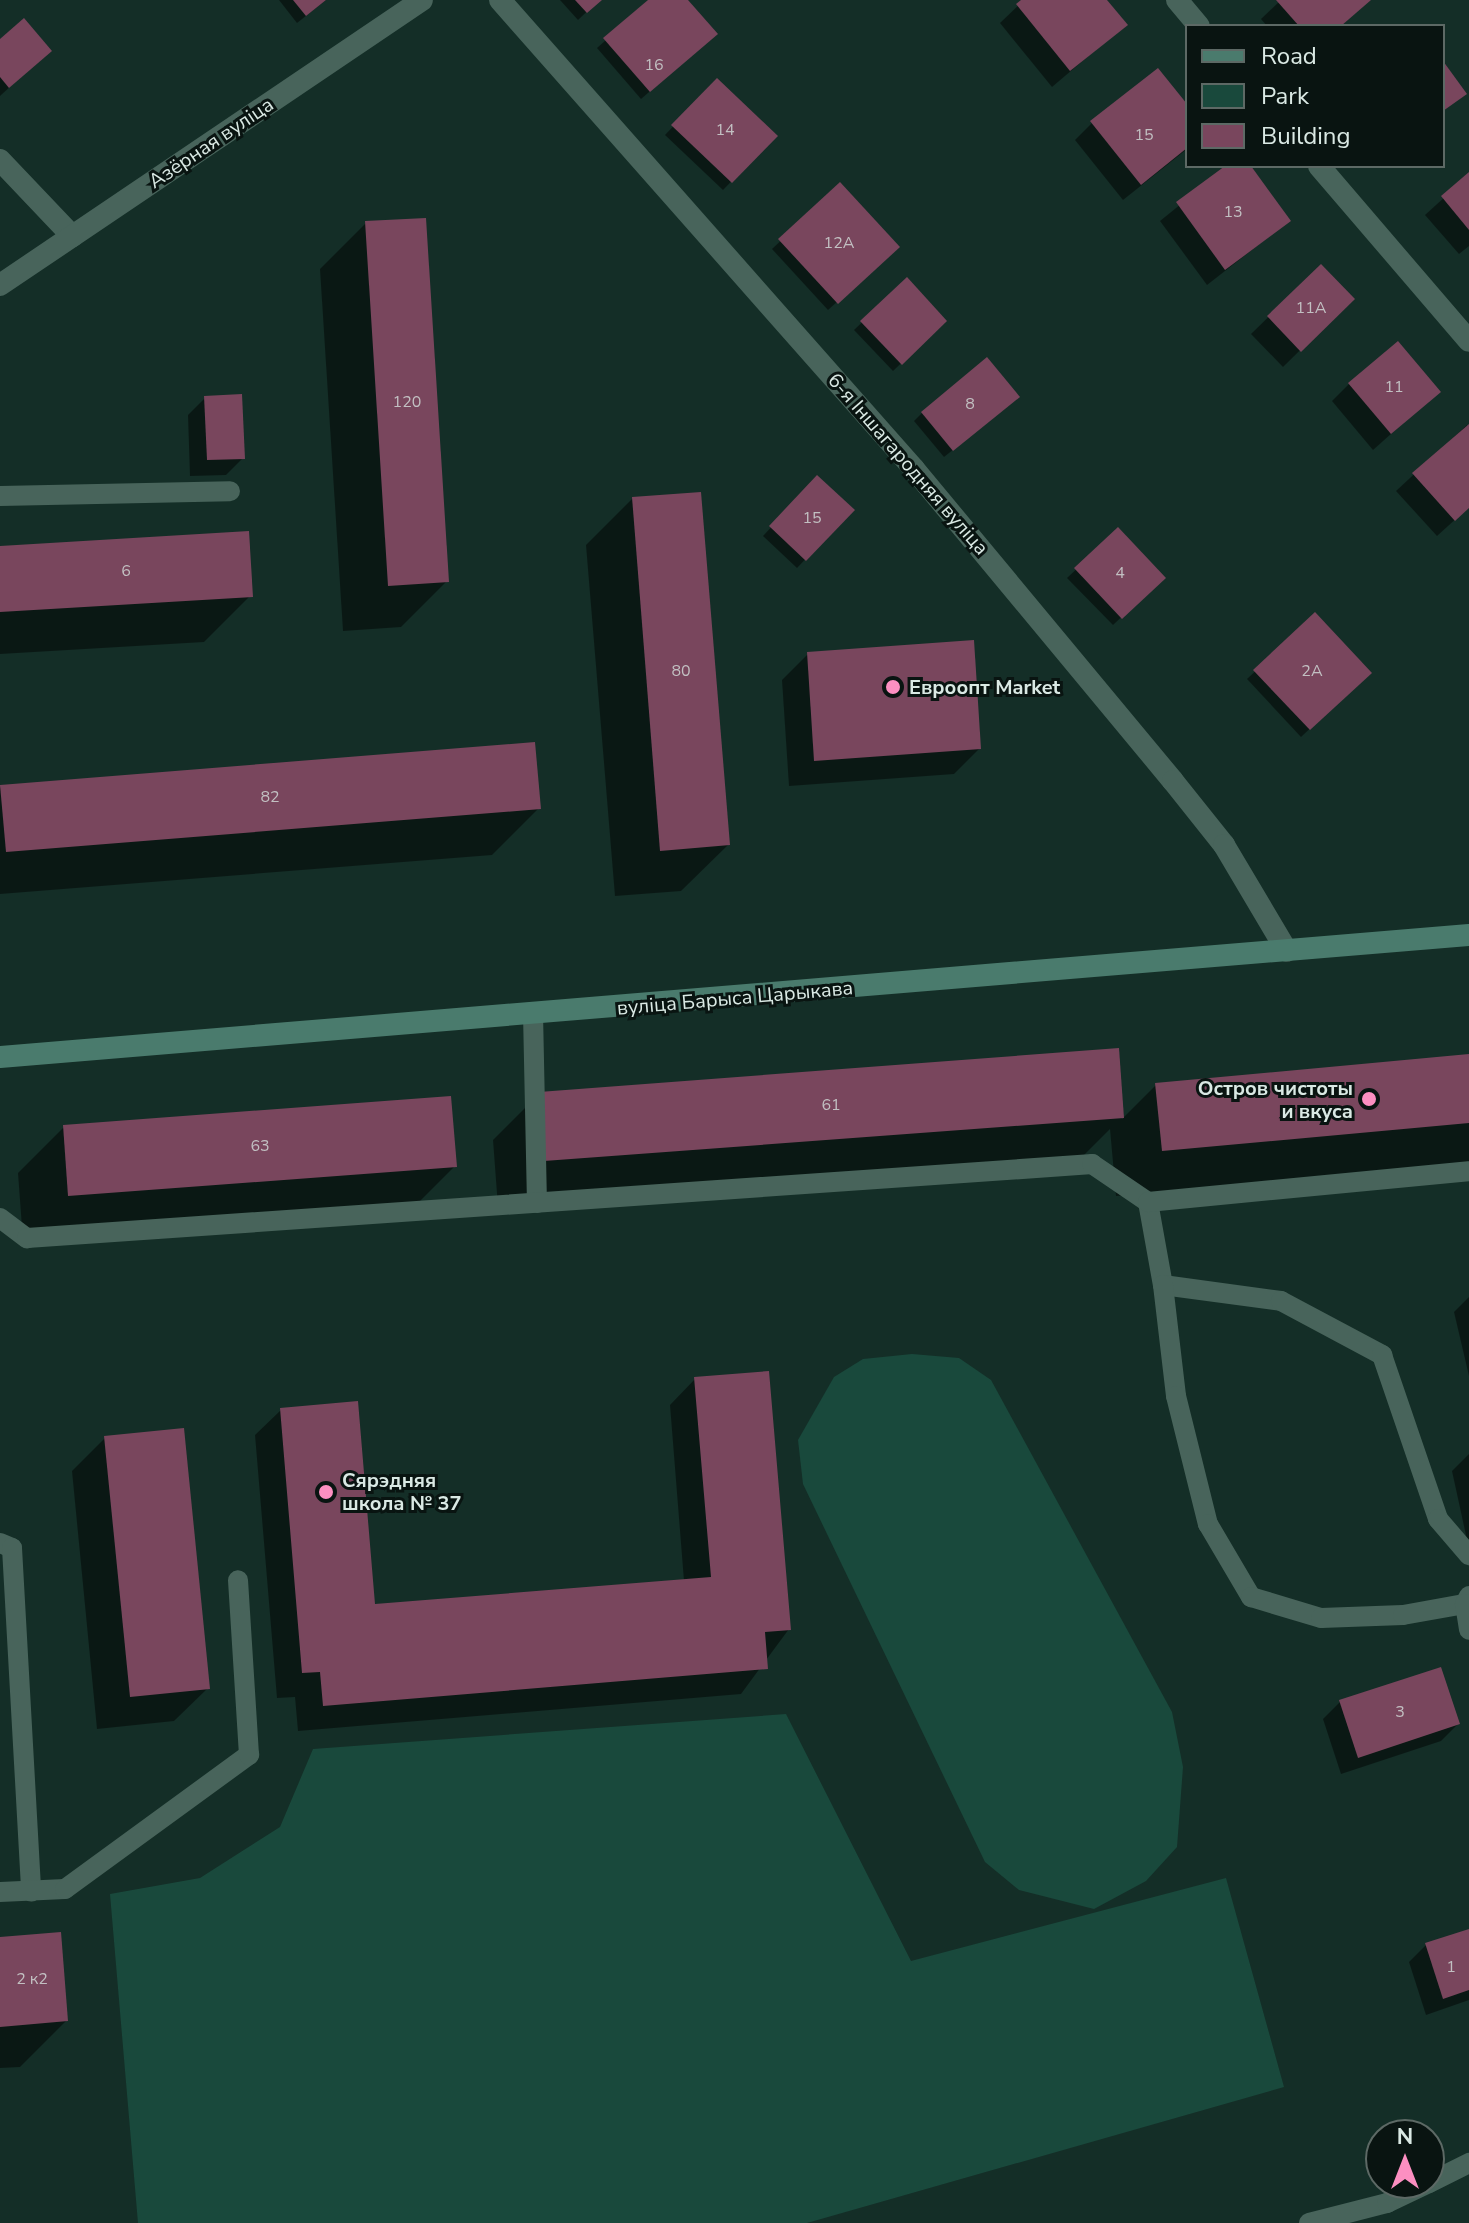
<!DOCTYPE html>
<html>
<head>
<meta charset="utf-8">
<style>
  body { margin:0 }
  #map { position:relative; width:1469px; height:2223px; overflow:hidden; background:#142e27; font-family:"Nunito Sans",sans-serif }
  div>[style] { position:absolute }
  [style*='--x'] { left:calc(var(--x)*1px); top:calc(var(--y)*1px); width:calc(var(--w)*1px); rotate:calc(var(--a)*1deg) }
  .green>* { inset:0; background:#19493c }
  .shadow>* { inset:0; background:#0007 }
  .building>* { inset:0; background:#79465d }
  .service>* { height:20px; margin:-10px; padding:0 10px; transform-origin:10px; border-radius:10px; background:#48645b }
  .minor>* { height:22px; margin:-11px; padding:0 11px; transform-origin:11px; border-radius:11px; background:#48645b }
  .tertiary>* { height:22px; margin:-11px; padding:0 11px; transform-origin:11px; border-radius:11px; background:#48645b }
  .secondary>* { height:22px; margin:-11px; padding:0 11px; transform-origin:11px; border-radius:11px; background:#4a7b6d }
  .dots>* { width:22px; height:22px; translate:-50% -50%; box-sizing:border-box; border:4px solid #091411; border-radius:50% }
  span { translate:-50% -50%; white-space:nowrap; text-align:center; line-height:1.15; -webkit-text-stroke:6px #091411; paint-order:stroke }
  .number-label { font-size:16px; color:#c2c0c2 }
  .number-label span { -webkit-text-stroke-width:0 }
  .street-label { font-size:20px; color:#dae9e4 }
  .poi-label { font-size:20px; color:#dae9e4; font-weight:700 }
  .left { translate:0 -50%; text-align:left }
  .right { translate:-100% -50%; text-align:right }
  .legend { position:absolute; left:1185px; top:24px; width:260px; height:144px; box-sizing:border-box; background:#091411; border:2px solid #5d6965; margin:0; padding:10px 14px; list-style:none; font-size:24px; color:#dae9e4 }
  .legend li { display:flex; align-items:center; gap:16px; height:40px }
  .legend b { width:40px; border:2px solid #5d6965 }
  .north { position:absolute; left:1365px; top:2119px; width:80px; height:80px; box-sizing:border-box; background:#091411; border:2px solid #5d6965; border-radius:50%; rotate:0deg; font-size:22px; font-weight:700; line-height:32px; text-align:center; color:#dae9e4 }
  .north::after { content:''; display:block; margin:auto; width:28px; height:36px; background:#fc8fc1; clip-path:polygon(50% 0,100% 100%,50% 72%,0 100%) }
</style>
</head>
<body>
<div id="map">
  <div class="green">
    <div style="clip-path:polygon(912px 1354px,959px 1358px,991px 1380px,1172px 1712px,1183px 1767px,1177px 1847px,1146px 1881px,1094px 1909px,1019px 1890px,985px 1862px,803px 1484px,798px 1440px,834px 1377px,863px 1359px)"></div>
    <div style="clip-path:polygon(786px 1714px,911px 1961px,1226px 1878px,1284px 2087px,807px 2223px,138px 2223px,110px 1894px,200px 1878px,280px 1827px,313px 1749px)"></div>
  </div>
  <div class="shadow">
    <div style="clip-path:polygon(279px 0,326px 0,297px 23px)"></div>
    <div style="clip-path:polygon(560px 0,599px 0,578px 20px)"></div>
    <div style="clip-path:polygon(651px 0,686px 0,707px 42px,641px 99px,597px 48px)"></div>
    <div style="clip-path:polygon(1024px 0,1105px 0,1125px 25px,1052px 87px,1000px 23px)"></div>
    <div style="clip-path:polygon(1281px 0,1368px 0,1341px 26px,1267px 26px,1261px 19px)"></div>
    <div style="clip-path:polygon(0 42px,49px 51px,0 96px)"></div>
    <div style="clip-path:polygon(717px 80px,775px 136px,723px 190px,665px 135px)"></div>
    <div style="clip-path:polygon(1187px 108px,1187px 149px,1123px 200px,1075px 140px,1092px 123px)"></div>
    <div style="clip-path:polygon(1228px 166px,1248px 166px,1289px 221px,1207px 285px,1160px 221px)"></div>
    <div style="clip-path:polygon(1469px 175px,1469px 246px,1459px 254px,1425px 215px)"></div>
    <div style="clip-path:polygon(840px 185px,890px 254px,828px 310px,772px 249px)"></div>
    <div style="clip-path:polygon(366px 223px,447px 581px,401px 627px,343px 631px,320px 269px)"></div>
    <div style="clip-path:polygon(1320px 267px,1352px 299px,1283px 367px,1251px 334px)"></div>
    <div style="clip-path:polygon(906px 280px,945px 321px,893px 371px,854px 330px)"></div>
    <div style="clip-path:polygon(1349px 384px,1438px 392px,1373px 450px,1332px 401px)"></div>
    <div style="clip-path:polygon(205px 398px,243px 458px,226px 475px,190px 476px,188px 415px)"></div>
    <div style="clip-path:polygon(1009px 405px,944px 457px,914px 421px,922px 413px)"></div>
    <div style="clip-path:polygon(1467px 425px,1469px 507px,1437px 536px,1396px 491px)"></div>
    <div style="clip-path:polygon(817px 478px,852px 510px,797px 568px,763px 536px)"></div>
    <div style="clip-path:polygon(632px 499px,728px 845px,681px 891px,615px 896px,586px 545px)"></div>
    <div style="clip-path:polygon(1118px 530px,1163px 578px,1113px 625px,1067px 578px)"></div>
    <div style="clip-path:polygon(0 548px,250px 596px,204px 642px,0 654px)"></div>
    <div style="clip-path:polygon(1315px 615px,1369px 673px,1301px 737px,1247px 679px)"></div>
    <div style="clip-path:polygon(808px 654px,979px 749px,954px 774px,789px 786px,782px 680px)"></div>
    <div style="clip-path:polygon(0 788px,1px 787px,538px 809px,492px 855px,0 894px)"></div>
    <div style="clip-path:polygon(1117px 1050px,1122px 1119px,1156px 1085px,1469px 1056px,1469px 1164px,1116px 1196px,1110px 1129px,1076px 1163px,498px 1207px,493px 1140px,539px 1094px)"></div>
    <div style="clip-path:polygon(64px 1127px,455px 1166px,408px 1213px,23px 1241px,18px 1173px)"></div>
    <div style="clip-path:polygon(1469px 1297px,1469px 1376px,1454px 1312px)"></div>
    <div style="clip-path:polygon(695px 1379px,789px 1629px,741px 1694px,298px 1731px,295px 1697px,277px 1698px,255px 1435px,281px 1410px,373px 1606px,684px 1581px,670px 1405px)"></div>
    <div style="clip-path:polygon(105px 1438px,208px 1688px,174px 1721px,97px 1729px,72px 1471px)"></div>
    <div style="clip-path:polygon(1469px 1454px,1469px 1549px,1452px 1471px)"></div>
    <div style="clip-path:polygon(1340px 1702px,1458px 1724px,1441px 1741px,1341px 1774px,1323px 1719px)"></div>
    <div style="clip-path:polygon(1469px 1931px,1469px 2000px,1426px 2015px,1409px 1962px,1426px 1945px)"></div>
    <div style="clip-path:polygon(0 1939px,66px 2021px,20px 2067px,0 2068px)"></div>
  </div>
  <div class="building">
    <div style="clip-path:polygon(293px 0,326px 0,306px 16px)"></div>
    <div style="clip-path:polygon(575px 0,602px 0,587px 13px)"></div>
    <div style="clip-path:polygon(648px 0,688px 0,718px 34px,650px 92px,603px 38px)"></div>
    <div style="clip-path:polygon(1021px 0,1107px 0,1128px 25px,1070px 71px,1016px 4px)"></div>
    <div style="clip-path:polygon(1276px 0,1371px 0,1341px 26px,1299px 26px)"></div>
    <div style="clip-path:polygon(24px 18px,52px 51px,9px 88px,0 77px,0 39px)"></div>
    <div style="clip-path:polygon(1443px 61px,1467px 94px,1443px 111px)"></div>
    <div style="clip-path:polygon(1158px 68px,1187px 104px,1187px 148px,1141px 185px,1090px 121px)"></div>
    <div style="clip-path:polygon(717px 78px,778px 136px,732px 183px,671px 125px)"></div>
    <div style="clip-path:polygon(1225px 166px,1251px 166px,1291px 221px,1225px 270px,1176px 202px)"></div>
    <div style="clip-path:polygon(1469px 172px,1469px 230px,1441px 196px)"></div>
    <div style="clip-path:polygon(840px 182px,900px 247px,838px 304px,778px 239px)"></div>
    <div style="clip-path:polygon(426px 218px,449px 582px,388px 586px,365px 221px)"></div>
    <div style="clip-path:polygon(1321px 264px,1355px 299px,1301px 352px,1267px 316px)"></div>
    <div style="clip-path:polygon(907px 277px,947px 321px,902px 365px,860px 321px)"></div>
    <div style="clip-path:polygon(1398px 341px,1441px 392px,1391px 434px,1348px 383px)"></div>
    <div style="clip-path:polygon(987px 357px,1020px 397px,953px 451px,921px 412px)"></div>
    <div style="clip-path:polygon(242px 394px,245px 459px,207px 460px,204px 396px)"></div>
    <div style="clip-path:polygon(1469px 424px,1469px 508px,1455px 521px,1412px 473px)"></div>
    <div style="clip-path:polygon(817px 475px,855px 510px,806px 561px,769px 526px)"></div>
    <div style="clip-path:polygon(701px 492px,730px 845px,660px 851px,632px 497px)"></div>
    <div style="clip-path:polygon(1118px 527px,1166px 578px,1122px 619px,1074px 568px)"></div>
    <div style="clip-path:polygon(249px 531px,253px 597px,0 612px,0 546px)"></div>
    <div style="clip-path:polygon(1315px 612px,1372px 673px,1310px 730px,1253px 670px)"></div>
    <div style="clip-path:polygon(974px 640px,981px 749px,814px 761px,807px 652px)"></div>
    <div style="clip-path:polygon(535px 742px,541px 809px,6px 852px,0 785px)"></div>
    <div style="clip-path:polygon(1119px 1048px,1124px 1118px,544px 1161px,539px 1092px)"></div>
    <div style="clip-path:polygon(1469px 1054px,1469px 1123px,1162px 1151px,1155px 1083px)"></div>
    <div style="clip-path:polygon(451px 1096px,457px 1167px,68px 1196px,63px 1125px)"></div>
    <div style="clip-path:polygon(769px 1371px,791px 1630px,765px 1632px,768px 1669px,323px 1706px,320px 1672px,302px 1673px,280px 1408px,358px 1401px,375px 1604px,711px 1577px,694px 1377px)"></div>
    <div style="clip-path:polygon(184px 1428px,210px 1689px,130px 1697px,104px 1436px)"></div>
    <div style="clip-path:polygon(1441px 1667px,1460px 1724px,1358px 1758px,1339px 1700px)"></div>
    <div style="clip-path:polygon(1469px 1929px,1469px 1990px,1443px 1999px,1425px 1943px)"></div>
    <div style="clip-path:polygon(61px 1932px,68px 2021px,0 2027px,0 1937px)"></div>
  </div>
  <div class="service">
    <div style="--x:0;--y:496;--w:230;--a:-1.2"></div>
    <div style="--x:533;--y:1013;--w:190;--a:88.8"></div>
    <div style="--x:1148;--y:1202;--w:84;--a:79.8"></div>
    <div style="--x:1163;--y:1285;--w:119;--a:7.7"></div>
    <div style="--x:1281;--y:1301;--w:115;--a:28.1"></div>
    <div style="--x:1382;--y:1355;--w:173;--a:71.1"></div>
    <div style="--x:1438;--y:1519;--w:48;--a:49.3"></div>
    <div style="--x:0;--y:1218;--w:34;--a:37"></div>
    <div style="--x:27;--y:1238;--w:1068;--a:-3.97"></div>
    <div style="--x:1092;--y:1164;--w:68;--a:34.2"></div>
    <div style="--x:1148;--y:1202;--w:322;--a:-5.5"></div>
    <div style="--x:1163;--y:1285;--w:112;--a:83.3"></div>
    <div style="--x:1176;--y:1396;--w:132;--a:76"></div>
    <div style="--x:1208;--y:1524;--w:85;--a:59.5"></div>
    <div style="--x:1251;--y:1597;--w:73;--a:16.7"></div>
    <div style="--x:1321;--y:1618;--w:82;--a:-2.1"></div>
    <div style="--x:1403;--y:1615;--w:63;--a:-10.1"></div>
    <div style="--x:1465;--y:1604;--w:9;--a:-63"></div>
    <div style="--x:0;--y:1543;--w:13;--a:23"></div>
    <div style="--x:12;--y:1548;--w:344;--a:86.8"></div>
    <div style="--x:1465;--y:1604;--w:26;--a:81"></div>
    <div style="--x:0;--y:1892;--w:65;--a:-2.6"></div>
    <div style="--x:65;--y:1889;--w:228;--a:-36.1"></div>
    <div style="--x:249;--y:1755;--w:175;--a:-93.6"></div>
    <div style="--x:1429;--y:2183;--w:45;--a:-26.6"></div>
    <div style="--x:1309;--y:2223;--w:81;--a:-14.4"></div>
    <div style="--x:1387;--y:2203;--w:47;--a:-25.5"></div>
  </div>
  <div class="minor">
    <div style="--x:500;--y:0;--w:626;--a:48.56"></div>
    <div style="--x:914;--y:469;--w:405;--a:50.3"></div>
    <div style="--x:1173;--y:781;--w:82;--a:51.4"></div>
    <div style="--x:1224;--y:845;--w:123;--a:59.3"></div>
    <div style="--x:1177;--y:0;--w:34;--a:50"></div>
    <div style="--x:0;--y:160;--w:105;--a:46.5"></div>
    <div style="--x:1319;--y:166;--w:230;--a:49.4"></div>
  </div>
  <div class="tertiary">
    <div style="--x:0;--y:285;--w:509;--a:-34.03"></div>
  </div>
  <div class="secondary">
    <div style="--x:0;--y:1057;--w:1474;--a:-4.75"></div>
  </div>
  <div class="dots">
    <div style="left:893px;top:687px;background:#fc8fc1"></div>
    <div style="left:1369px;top:1099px;background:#fc8fc1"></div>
    <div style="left:326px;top:1492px;background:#fc8fc1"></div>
  </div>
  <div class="number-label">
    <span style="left:654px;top:65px">16</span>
    <span style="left:725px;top:130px">14</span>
    <span style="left:1144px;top:135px">15</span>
    <span style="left:1233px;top:212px">13</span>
    <span style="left:839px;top:243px">12А</span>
    <span style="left:1311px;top:308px">11А</span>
    <span style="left:1394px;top:387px">11</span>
    <span style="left:407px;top:402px">120</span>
    <span style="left:970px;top:404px">8</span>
    <span style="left:812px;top:518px">15</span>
    <span style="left:126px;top:571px">6</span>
    <span style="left:1120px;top:573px">4</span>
    <span style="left:681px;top:671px">80</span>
    <span style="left:1312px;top:671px">2А</span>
    <span style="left:270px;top:797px">82</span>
    <span style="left:831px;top:1105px">61</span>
    <span style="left:260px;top:1146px">63</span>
    <span style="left:1400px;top:1712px">3</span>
    <span style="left:1451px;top:1967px">1</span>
    <span style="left:32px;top:1979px">2 к2</span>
  </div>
  <div class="street-label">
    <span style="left:211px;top:143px;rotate:-34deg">Азёрная вуліца</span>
    <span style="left:908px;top:464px;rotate:49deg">6-я Іншагародняя вуліца</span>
    <span style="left:735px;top:998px;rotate:-5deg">вуліца Барыса Царыкава</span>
  </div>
  <div class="poi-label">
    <span class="left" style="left:909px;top:687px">Евроопт Market</span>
    <span class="right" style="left:1353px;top:1100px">Остров чистоты<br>и вкуса</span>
    <span class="left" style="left:342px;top:1492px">Сярэдняя<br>школа № 37</span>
  </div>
  <ul class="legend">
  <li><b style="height:10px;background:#4a7b6d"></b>Road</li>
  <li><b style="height:22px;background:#19493c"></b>Park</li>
  <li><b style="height:22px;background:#79465d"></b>Building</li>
  </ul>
  <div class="north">N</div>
</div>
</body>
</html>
